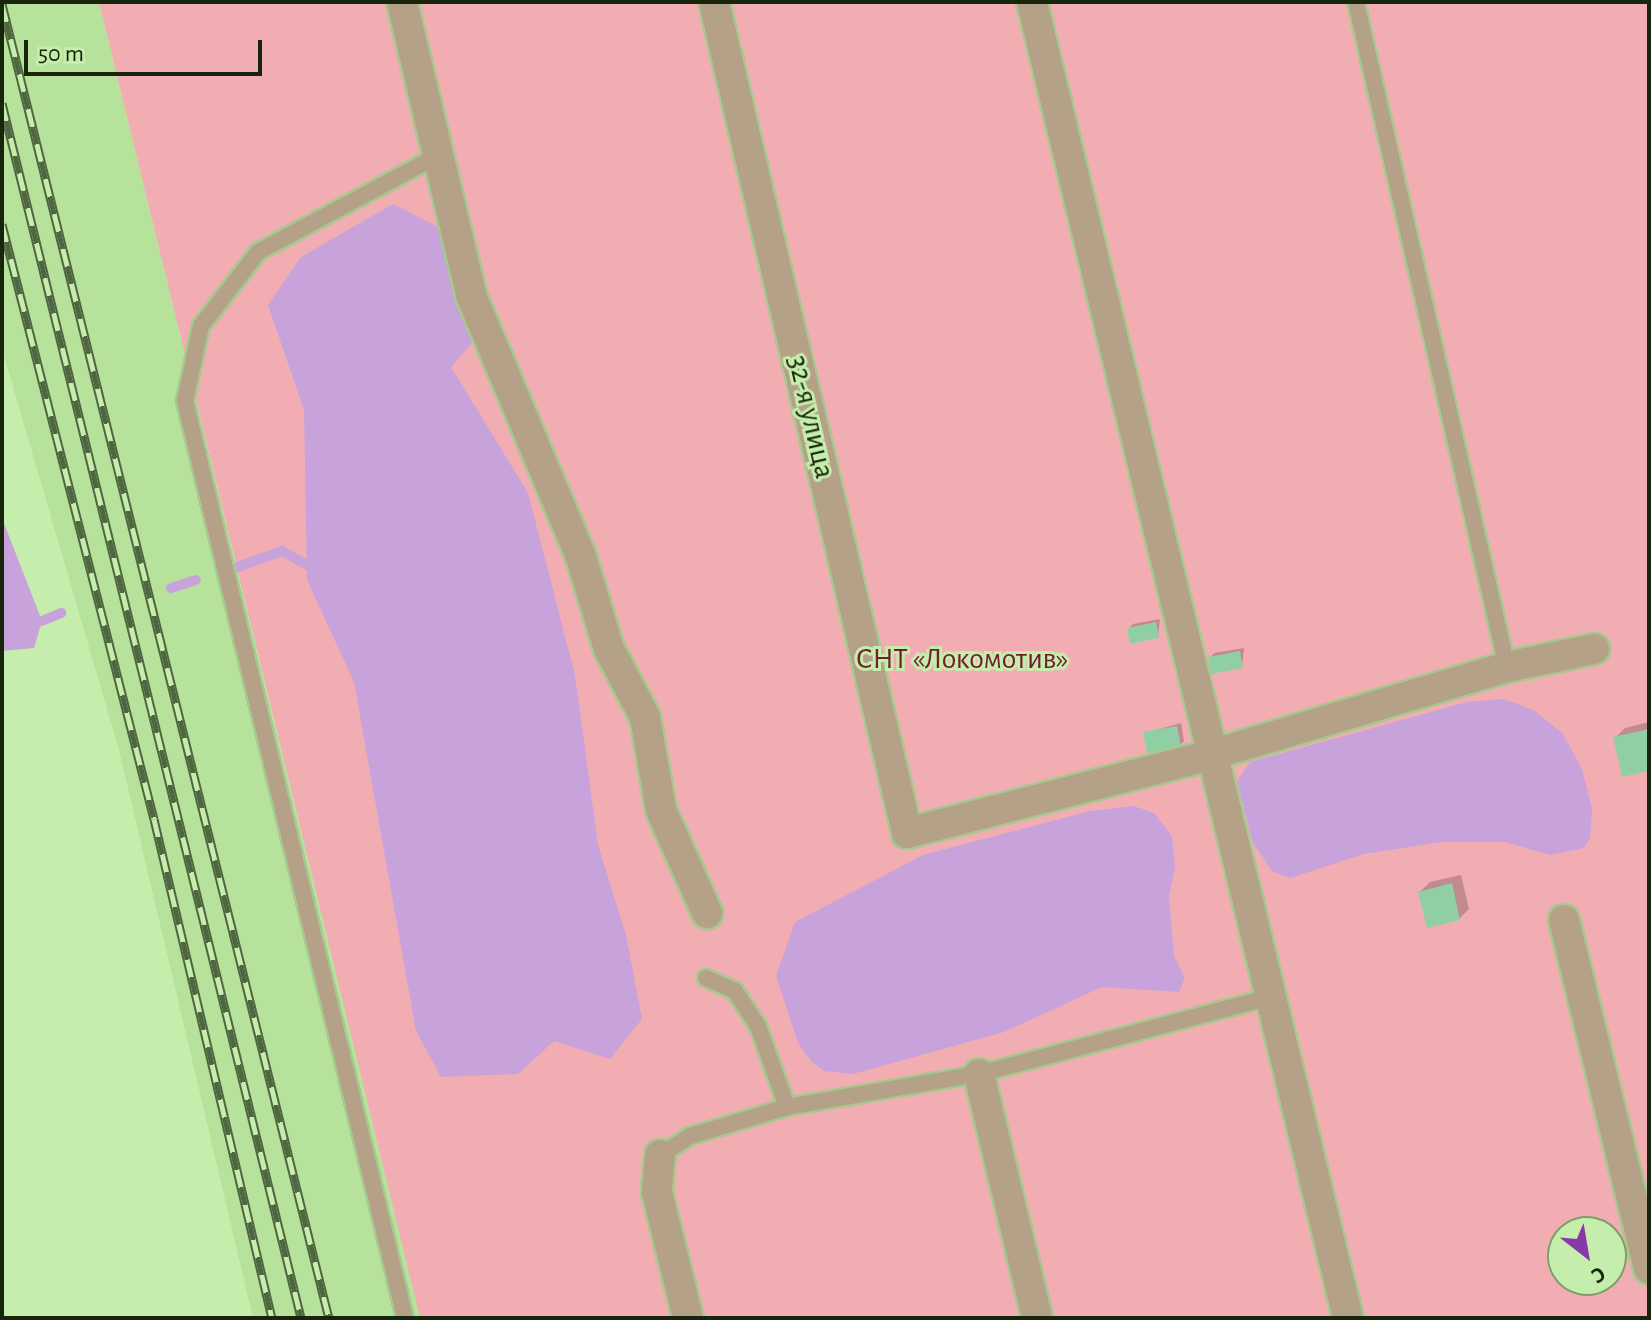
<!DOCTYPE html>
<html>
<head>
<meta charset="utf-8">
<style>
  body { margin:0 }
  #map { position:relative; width:1651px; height:1320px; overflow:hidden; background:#c5edac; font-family:"Alegreya Sans",sans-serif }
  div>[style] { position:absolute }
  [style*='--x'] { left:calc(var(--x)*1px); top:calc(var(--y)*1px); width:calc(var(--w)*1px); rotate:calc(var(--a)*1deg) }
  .built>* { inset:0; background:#b7e29b }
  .green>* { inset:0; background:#f2adb2 }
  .water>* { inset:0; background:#c8a2db }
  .shadow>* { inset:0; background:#0003 }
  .stream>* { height:10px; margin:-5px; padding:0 5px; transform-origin:5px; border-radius:5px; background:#c8a2db }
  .building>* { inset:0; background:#8fcfa3 }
  .roads { filter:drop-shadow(2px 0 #a6c98f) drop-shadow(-2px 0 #a6c98f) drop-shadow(0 2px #a6c98f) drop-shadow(0 -2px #a6c98f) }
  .service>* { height:16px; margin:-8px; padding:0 8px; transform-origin:8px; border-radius:8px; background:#b5a187 }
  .minor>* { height:30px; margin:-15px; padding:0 15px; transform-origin:15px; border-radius:15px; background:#b5a187 }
  .rail>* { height:9px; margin-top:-4.5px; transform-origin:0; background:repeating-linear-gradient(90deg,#c5edac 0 18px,#4f6640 0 36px); box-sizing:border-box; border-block:2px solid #4f6640 }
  span { translate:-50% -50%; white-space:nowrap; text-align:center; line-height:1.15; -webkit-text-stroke:6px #c5edac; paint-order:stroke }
  .street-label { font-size:30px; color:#16250c }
  .park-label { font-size:30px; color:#741d2e }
  .frame { position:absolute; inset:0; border:4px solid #16250c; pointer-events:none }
  .north { position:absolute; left:1547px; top:1216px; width:80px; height:80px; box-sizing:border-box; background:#c5edac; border:2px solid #7f9d6c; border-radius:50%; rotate:149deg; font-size:22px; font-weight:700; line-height:32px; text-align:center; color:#16250c }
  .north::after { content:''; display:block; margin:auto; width:28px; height:36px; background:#8738a9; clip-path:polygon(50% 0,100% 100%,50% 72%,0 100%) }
  .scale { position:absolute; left:24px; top:40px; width:238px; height:36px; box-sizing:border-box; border:4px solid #16250c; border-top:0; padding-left:10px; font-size:24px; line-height:28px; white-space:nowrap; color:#16250c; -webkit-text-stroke:6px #c5edac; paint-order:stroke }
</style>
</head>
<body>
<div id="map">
  <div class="built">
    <div style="clip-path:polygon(2px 2px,99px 2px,420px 1318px,253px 1318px,119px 750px,2px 349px)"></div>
  </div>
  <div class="green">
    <div style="clip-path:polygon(evenodd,99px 2px,1649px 2px,1649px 1318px,420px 1318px,99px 2px,1563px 1232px,1611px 1232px,1611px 1280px,1563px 1280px,1563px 1232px)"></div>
  </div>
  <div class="water">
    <div style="clip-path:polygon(393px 204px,444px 230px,479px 335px,451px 367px,528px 493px,575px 675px,598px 845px,626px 935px,642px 1019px,610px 1059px,554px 1041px,518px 1074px,441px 1077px,416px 1031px,354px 682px,307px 580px,304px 410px,268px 305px,301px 257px)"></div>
    <div style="clip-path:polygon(2px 518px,42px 621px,34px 648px,2px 651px)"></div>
    <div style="clip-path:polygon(1504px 699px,1535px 711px,1563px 734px,1582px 769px,1592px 808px,1590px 838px,1584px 848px,1550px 855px,1505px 842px,1441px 842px,1364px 854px,1290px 878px,1272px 871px,1253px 843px,1237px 781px,1250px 762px,1467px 702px)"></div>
    <div style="clip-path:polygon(1134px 806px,1154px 813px,1172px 836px,1175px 866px,1169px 897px,1174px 956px,1185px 978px,1179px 992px,1102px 987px,1004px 1032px,853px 1074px,824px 1071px,811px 1061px,798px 1043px,776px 976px,795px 922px,923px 855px,1090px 811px)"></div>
  </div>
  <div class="shadow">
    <div style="clip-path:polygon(1160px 619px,1158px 636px,1129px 628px,1133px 624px)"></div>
    <div style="clip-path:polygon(1244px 648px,1242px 666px,1210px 658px,1214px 653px)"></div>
    <div style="clip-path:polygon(1649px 722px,1649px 769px,1615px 738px,1625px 728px)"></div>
    <div style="clip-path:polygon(1181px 723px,1184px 741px,1180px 745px,1145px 733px)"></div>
    <div style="clip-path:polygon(1461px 875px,1469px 909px,1459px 919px,1420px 892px,1430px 882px)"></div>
  </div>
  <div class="stream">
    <div style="--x:227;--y:571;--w:59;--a:-20"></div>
    <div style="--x:282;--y:551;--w:29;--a:29"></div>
    <div style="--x:171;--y:588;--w:26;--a:-18"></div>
    <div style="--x:42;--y:621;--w:21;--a:-23"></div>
  </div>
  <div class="building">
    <div style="clip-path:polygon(1156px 622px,1159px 638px,1130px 644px,1127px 628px)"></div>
    <div style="clip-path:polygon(1240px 651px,1243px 668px,1211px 674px,1208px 657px)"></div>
    <div style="clip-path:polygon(1177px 726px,1181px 747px,1147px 753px,1143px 732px)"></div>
    <div style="clip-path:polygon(1649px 729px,1649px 771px,1622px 777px,1613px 737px)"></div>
    <div style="clip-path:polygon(1452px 883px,1460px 920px,1427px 928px,1418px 892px)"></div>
  </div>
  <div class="roads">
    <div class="service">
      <div style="--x:1356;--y:2;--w:682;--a:77.21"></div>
      <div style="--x:706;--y:978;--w:32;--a:24"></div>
      <div style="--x:735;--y:991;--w:42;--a:56.7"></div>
      <div style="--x:758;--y:1026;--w:86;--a:70.3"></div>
      <div style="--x:660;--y:1155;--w:36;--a:-32"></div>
      <div style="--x:690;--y:1136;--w:101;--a:-16.6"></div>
      <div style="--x:787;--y:1107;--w:195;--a:-9.8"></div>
      <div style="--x:979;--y:1074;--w:301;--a:-14.8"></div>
      <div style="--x:405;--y:1318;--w:943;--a:-103.49"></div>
      <div style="--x:185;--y:401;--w:77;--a:-78"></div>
      <div style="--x:201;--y:326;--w:93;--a:-52.4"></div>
      <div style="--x:258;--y:252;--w:203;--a:-28.2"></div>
    </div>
    <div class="minor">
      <div style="--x:402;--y:2;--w:301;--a:76.7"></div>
      <div style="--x:471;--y:295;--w:284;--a:67.2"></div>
      <div style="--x:581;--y:557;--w:96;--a:73.1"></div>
      <div style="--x:609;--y:649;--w:77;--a:62.1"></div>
      <div style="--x:645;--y:717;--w:94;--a:80.2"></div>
      <div style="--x:661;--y:810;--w:113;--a:65.9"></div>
      <div style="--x:714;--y:2;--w:853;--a:76.92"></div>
      <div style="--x:907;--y:833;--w:313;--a:-14.4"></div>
      <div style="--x:1210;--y:755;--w:310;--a:-16.5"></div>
      <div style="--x:1507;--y:667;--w:89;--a:-11.7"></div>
      <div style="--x:1032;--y:2;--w:1353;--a:76.5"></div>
      <div style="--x:1564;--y:920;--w:359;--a:76.3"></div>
      <div style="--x:979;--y:1074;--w:251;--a:76.6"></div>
      <div style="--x:660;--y:1155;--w:37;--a:95"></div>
      <div style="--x:657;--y:1192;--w:130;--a:76.2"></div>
    </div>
  </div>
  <div class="rail">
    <div style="--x:2;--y:4;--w:1354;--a:76.03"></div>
    <div style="--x:2;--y:103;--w:1251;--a:76.17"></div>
    <div style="--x:2;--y:224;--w:614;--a:75.67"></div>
    <div style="--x:154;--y:819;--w:513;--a:76.7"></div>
  </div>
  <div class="street-label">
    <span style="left:811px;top:417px;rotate:77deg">32-я улица</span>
  </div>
  <div class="park-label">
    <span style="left:962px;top:659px">СНТ «Локомотив»</span>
  </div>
  <div class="frame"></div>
  <div class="north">С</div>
  <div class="scale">50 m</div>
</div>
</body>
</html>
